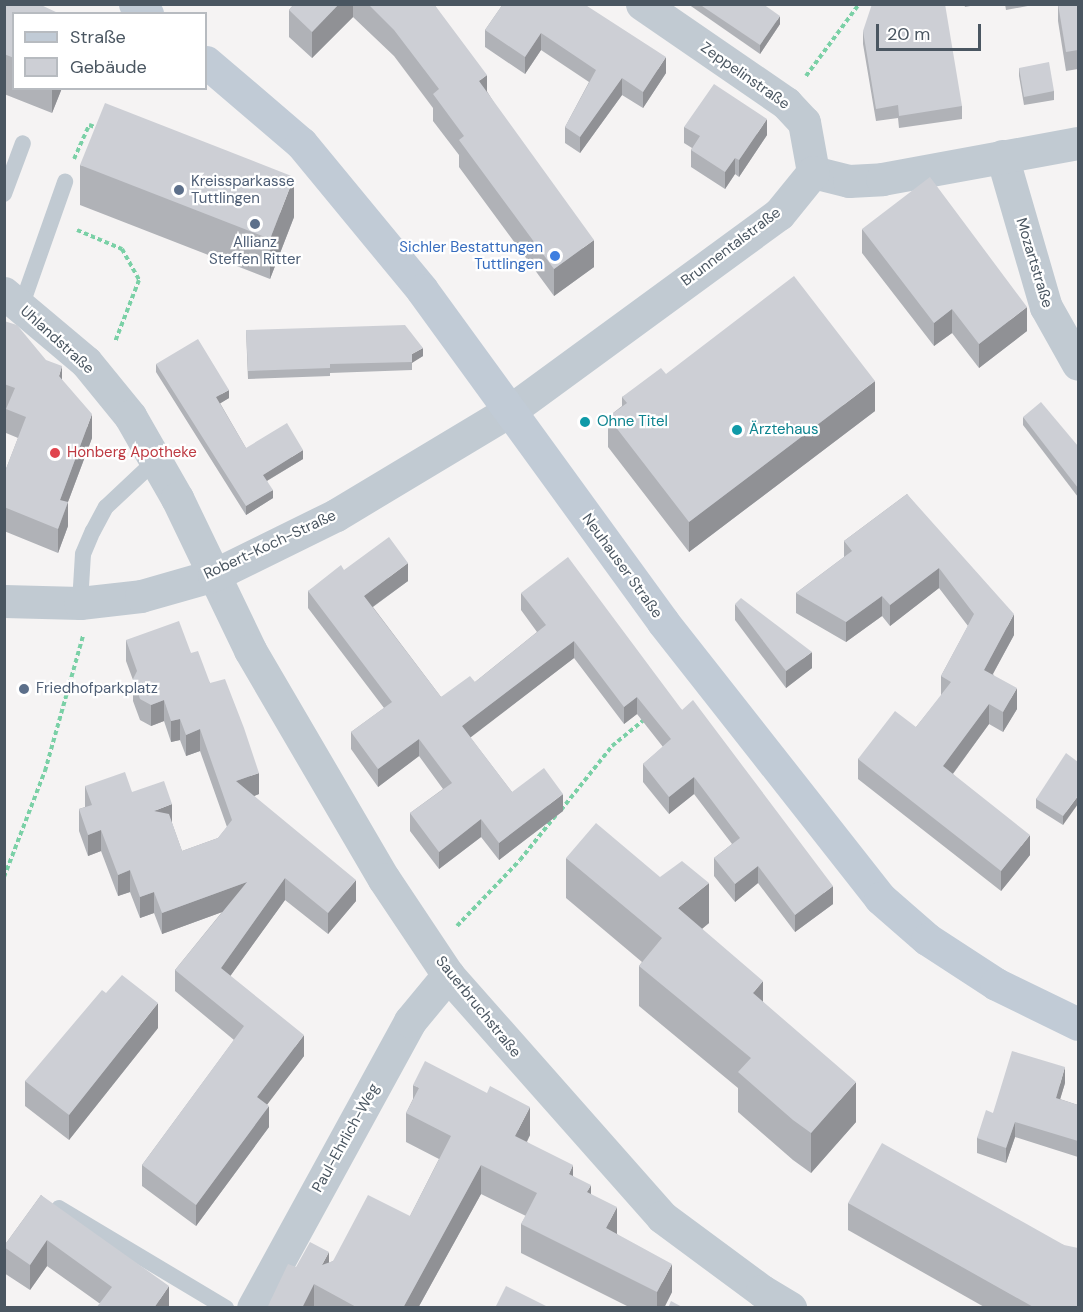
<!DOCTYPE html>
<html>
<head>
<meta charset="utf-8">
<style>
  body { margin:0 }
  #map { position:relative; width:1083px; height:1312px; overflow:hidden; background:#f5f3f3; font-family:"DM Sans",sans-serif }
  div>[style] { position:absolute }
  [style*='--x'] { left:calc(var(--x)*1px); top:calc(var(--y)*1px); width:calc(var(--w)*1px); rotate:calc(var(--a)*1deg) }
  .path>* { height:4px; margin-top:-2px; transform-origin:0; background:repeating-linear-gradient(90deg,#7ad0a6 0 4.5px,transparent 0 7.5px) }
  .lane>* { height:16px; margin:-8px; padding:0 8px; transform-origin:8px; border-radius:8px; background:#c1cad2 }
  .street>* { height:33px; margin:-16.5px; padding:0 16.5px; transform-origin:16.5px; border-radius:16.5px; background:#c1cad2 }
  .secondary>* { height:33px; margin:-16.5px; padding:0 16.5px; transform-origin:16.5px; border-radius:16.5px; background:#c1cbd6 }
  .wall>* { inset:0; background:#b0b2b7 }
  .shaded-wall>* { inset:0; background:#909195 }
  .building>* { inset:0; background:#cdcfd5 }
  .dots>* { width:16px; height:16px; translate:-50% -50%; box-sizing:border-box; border:3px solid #fff; border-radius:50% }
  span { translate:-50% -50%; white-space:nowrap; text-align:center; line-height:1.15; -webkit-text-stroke:4.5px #fff; paint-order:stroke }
  .street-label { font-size:15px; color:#4a5661 }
  .service-label { font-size:15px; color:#4e5e75 }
  .left { translate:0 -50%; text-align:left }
  .shop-label { font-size:15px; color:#366cbe }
  .right { translate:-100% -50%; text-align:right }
  .culture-label { font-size:15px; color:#0d838f }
  .health-label { font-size:15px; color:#be3a42 }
  .frame { position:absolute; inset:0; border:6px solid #4a5661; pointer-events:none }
  .legend { position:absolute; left:12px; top:12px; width:195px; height:78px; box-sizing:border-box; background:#fff; border:2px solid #b7bbc0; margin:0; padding:8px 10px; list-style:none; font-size:18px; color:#4a5661 }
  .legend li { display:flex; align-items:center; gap:12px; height:30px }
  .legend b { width:30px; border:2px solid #b7bbc0 }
  .scale { position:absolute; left:876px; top:24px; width:105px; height:27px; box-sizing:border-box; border:3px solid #4a5661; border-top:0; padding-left:8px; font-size:18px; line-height:21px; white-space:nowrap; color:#4a5661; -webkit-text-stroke:4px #fff; paint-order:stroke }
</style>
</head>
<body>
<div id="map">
  <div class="path">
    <div style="--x:806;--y:76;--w:89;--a:-53.6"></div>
    <div style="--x:74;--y:159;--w:37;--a:-66"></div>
    <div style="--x:89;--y:125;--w:9;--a:18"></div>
    <div style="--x:77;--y:230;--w:49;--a:22.9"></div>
    <div style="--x:122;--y:249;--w:35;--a:61"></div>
    <div style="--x:139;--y:280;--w:66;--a:111.2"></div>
    <div style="--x:561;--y:810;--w:82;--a:-51.4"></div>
    <div style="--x:612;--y:746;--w:43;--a:-39.3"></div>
    <div style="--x:4;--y:877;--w:114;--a:-68.9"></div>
    <div style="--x:45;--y:771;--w:140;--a:-74.3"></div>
    <div style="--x:457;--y:926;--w:91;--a:-46.3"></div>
    <div style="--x:520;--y:860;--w:58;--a:-51.3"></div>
  </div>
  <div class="lane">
    <div style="--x:4;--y:194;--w:54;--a:-69.6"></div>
    <div style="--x:21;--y:307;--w:133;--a:-70.6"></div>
    <div style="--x:80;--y:603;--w:49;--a:-86.5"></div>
    <div style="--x:83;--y:554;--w:25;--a:-67"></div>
    <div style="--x:93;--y:531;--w:27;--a:-62"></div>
    <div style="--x:106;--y:507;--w:66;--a:-43.2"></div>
    <div style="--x:59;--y:1208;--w:195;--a:30.9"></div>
  </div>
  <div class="street">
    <div style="--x:642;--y:4;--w:175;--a:34.5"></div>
    <div style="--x:786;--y:103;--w:26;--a:47"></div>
    <div style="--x:804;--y:122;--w:51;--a:79.8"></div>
    <div style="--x:1002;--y:156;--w:157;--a:73.8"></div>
    <div style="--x:1046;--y:307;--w:65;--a:60.7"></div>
    <div style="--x:813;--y:172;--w:37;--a:14"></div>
    <div style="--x:849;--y:181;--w:33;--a:-3"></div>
    <div style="--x:882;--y:179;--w:199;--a:-10.4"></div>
    <div style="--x:4;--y:293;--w:107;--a:40.1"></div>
    <div style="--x:86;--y:362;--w:70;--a:50.8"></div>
    <div style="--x:130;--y:416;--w:95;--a:60.2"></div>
    <div style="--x:177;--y:498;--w:169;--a:64.3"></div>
    <div style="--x:250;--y:650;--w:265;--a:59.7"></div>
    <div style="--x:384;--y:879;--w:115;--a:56.3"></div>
    <div style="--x:448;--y:975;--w:323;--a:48.5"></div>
    <div style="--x:662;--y:1217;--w:124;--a:36.5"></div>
    <div style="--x:762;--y:1291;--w:33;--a:31"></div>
    <div style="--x:4;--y:601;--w:76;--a:1.5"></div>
    <div style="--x:80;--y:603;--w:61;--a:-6.5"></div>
    <div style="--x:141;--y:596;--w:76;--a:-16"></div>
    <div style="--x:214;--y:575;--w:136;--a:-26.2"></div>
    <div style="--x:336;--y:515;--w:204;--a:-31"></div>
    <div style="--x:511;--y:410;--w:332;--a:-36.2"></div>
    <div style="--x:779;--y:214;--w:54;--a:-51"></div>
    <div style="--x:253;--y:1308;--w:327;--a:-61.3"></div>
    <div style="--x:410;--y:1021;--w:60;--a:-50.4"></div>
  </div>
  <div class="secondary">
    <div style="--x:135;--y:4;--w:16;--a:40"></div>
    <div style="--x:206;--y:62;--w:125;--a:40.5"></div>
    <div style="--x:301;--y:143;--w:190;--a:50.5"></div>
    <div style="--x:422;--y:290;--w:410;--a:54"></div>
    <div style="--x:663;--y:622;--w:351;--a:51.8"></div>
    <div style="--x:880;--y:898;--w:62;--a:41.1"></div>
    <div style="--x:927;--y:939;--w:82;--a:33.1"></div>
    <div style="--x:996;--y:984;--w:91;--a:26"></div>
  </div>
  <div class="wall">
    <div style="clip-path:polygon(4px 4px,14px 14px,14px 88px,62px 88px,52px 113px,4px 94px)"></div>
    <div style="clip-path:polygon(294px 4px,434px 4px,594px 267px,554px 296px,459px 167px,459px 155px,433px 121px,433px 108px,394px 56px,353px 17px,312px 58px,289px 37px,289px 10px)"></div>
    <div style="clip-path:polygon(503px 4px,666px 73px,643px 108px,622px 95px,580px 153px,565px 143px,565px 127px,589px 82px,541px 50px,525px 74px,485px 47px,485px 30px)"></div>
    <div style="clip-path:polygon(688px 4px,763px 4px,780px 24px,760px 54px)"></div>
    <div style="clip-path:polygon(964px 4px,981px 4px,965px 7px)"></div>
    <div style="clip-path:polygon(1005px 4px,1038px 4px,1006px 10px)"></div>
    <div style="clip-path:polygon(1058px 4px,1078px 4px,1078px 69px,1066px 71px,1058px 21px)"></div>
    <div style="clip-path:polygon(863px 31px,962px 106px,962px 119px,899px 128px,898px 118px,876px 121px,863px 44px)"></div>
    <div style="clip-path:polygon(1019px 68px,1054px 91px,1054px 100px,1024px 105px,1019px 76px)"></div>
    <div style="clip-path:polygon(684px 127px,767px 135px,739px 177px,735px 174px,725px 189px,691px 167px,691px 150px,692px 148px,684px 143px)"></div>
    <div style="clip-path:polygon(80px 165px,294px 217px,270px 279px,80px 205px)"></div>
    <div style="clip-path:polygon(862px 229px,1027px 331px,979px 368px,952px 333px,934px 346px,862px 253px)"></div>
    <div style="clip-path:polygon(4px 321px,62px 380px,92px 438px,68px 502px,68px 526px,58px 553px,4px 531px,4px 474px,18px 438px,6px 433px,6px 409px,4px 408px)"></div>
    <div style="clip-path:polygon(246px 330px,423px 356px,412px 362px,412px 370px,330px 373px,330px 376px,248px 379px)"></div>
    <div style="clip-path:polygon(156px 364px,229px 398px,220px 403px,246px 448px,303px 459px,267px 481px,273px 498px,246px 515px,156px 372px)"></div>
    <div style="clip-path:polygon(666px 374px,875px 411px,689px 552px,608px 447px,608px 417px,622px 406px,622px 397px)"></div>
    <div style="clip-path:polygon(1023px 417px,1078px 446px,1078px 497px,1023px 425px)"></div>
    <div style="clip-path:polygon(907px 494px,1014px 635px,993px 674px,1017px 709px,1003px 732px,989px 724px,953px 774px,1030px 855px,1001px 891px,858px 779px,858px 759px,916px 727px,941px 696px,941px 676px,968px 626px,939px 588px,890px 626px,882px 616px,846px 642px,796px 613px,796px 593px,844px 557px,844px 541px)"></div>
    <div style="clip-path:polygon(344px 570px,408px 581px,373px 607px,441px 697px,475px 682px,537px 632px,521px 610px,521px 593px,682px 710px,833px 904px,795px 932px,758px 883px,735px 902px,714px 876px,714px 858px,732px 844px,694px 794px,669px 814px,643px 782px,643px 764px,663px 747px,637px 714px,624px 724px,574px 658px,470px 737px,512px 792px,563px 811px,499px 860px,481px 837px,439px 869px,410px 831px,410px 813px,443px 789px,419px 756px,378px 787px,351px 749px,351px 732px,384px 708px,308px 608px,308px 591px)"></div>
    <div style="clip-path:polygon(735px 604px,812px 668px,786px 688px,735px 620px)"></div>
    <div style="clip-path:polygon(126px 640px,191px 653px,210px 683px,259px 794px,254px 796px,356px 901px,328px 934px,285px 900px,230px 976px,304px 1056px,267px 1104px,269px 1127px,196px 1226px,142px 1186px,142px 1165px,234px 1040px,175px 991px,175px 970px,222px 912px,162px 934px,154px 913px,140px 918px,130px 892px,118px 896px,101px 851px,88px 856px,79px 831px,79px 809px,85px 807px,85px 786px,132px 792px,172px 823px,182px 851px,218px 838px,227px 827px,200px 751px,186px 756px,180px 740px,171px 742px,164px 721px,151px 726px,140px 720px,133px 701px,133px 680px,126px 661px)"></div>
    <div style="clip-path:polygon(1078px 762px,1063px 825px,1036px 808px,1036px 799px)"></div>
    <div style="clip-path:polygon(566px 858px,709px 923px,702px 929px,763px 1002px,856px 1122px,811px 1173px,793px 1160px,738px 1112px,738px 1088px,639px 1006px,639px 966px,642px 962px,566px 898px)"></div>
    <div style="clip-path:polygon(158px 1028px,69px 1140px,25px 1106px,25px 1081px)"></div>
    <div style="clip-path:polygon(1065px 1083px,1060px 1099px,1078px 1105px,1078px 1157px,1015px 1137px,1006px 1163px,977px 1153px,977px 1138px,993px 1113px)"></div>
    <div style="clip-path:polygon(413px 1085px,530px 1135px,527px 1142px,573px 1176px,591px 1194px,617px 1234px,672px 1292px,664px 1308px,631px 1308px,521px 1253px,521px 1224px,526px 1216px,481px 1194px,418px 1308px,267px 1308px,296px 1267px,329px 1263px,333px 1261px,410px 1216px,439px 1159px,406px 1142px,406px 1113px,413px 1099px)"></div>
    <div style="clip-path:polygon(41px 1195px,169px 1308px,99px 1303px,47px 1266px,30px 1290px,4px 1273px,4px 1246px)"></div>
    <div style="clip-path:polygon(848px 1203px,1064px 1245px,1078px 1308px,986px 1308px,848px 1230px)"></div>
  </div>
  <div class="shaded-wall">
    <div style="clip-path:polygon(339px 4px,353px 4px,353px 17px,312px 58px,312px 32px)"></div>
    <div style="clip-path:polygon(780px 16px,780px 24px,760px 54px,760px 45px)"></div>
    <div style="clip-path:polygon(541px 33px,541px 50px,525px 74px,525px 57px)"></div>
    <div style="clip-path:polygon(666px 57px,666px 73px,643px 108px,643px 92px)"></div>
    <div style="clip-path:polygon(487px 75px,487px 102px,479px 81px)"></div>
    <div style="clip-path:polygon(622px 78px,622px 95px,580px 153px,580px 137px)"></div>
    <div style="clip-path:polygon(52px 88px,62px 88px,52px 113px)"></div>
    <div style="clip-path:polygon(767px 119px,767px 135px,739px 177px,739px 160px)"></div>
    <div style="clip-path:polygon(735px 158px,735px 174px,725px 189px,725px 172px)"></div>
    <div style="clip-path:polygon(294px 177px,294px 217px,270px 279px,270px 239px)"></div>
    <div style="clip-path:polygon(594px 240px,594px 267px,554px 296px,554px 269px)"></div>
    <div style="clip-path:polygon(1027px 307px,1027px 331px,979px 368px,979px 344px)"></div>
    <div style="clip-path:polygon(952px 309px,952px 333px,934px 346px,934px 323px)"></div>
    <div style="clip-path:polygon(423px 348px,423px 356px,412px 363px,412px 354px)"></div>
    <div style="clip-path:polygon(62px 366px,62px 390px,59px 376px)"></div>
    <div style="clip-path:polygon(875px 381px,875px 411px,689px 552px,689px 522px)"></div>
    <div style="clip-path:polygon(229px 390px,229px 398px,216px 406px,216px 397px)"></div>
    <div style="clip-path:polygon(92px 414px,92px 438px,60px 523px,60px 500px)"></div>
    <div style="clip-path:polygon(303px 450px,303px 459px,263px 483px,263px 475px)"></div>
    <div style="clip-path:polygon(273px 490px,273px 498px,246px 515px,246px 506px)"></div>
    <div style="clip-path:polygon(68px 502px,68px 526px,58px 553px,58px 529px)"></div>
    <div style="clip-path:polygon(408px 563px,408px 581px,364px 613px,364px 596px)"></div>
    <div style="clip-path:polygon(939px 568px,939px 588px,890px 626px,890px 605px)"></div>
    <div style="clip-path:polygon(882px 596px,882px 616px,846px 642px,846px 622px)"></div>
    <div style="clip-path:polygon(1014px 614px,1014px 635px,984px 690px,984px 670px)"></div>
    <div style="clip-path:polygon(574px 641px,574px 658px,462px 744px,462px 726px)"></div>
    <div style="clip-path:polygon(812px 652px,812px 668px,786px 688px,786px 671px)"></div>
    <div style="clip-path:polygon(1017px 688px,1017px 709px,1003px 732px,1003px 712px)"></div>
    <div style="clip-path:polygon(637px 697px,637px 714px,624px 724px,624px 707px)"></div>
    <div style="clip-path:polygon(164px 700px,164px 721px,151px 726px,151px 705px)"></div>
    <div style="clip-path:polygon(989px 704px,989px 724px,943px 787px,943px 766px)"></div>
    <div style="clip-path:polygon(180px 719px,180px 740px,171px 742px,171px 721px)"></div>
    <div style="clip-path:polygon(200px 729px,200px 751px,186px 756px,186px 735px)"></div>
    <div style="clip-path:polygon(419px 739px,419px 756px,378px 787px,378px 769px)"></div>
    <div style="clip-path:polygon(259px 773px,259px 794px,236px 803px,236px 781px)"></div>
    <div style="clip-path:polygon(694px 777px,694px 794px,669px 814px,669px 797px)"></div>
    <div style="clip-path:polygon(563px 794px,563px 811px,499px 860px,499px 843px)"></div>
    <div style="clip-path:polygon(1078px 796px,1078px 804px,1063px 825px,1063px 816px)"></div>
    <div style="clip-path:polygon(172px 804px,172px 825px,154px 811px)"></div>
    <div style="clip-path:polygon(481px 819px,481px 837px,439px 869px,439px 852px)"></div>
    <div style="clip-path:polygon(101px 830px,101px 851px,88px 856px,88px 835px)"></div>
    <div style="clip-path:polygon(1030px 835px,1030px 855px,1001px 891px,1001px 871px)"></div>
    <div style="clip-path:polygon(758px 866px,758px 883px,735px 902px,735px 884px)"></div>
    <div style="clip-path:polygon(130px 870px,130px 892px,118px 896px,118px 875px)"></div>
    <div style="clip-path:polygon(285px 878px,285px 900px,221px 989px,221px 968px)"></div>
    <div style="clip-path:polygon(356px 880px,356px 901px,328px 934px,328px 913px)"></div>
    <div style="clip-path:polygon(247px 882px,247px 903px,162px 934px,162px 913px)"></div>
    <div style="clip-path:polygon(709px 883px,709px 923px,678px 948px,678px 908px)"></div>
    <div style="clip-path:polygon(833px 886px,833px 904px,795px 932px,795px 915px)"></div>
    <div style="clip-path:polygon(154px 892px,154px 913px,140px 918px,140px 897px)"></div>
    <div style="clip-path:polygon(763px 981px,763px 1020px,753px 993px)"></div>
    <div style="clip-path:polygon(158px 1003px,158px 1028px,69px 1140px,69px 1115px)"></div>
    <div style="clip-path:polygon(304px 1035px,304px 1056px,257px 1118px,257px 1097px)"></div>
    <div style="clip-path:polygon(1065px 1067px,1065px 1083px,1056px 1113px,1056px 1098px)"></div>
    <div style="clip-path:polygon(856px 1082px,856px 1122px,811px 1173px,811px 1133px)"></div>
    <div style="clip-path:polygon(269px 1106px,269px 1127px,196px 1226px,196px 1205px)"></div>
    <div style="clip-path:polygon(530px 1107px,530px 1135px,515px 1164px,515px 1136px)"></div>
    <div style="clip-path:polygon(1015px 1122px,1015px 1137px,1006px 1163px,1006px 1148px)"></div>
    <div style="clip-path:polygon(481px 1165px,481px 1194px,418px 1308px,403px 1308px)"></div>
    <div style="clip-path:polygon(573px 1165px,573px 1194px,569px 1174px)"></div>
    <div style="clip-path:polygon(591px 1185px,591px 1214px,587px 1192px)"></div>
    <div style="clip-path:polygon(617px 1207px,617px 1235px,606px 1228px)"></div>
    <div style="clip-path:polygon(47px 1240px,47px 1266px,30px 1290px,30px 1265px)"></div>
    <div style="clip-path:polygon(329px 1252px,329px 1280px,322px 1265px)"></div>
    <div style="clip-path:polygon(672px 1264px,672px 1292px,664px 1308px,657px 1308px,657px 1292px)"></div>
    <div style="clip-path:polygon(314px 1284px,314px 1308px,302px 1308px)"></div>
    <div style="clip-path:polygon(169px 1286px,169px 1308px,154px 1308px)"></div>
  </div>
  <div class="building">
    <div style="clip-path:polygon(4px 4px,39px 4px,60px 14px,14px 14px,14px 58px,4px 54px)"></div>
    <div style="clip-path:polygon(294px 4px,339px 4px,312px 32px,289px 10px)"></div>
    <div style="clip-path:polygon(368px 4px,434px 4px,487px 75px,479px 81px,594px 240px,554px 269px,459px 140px,464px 136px,433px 94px,439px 89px,394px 30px)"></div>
    <div style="clip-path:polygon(503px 4px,584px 4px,666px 57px,643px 92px,622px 78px,580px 137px,565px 127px,596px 70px,541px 33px,525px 57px,485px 30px)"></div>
    <div style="clip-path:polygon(699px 4px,763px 4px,780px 16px,760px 45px)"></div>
    <div style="clip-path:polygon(872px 4px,945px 4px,962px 106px,899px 116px,898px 105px,876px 109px,863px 31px)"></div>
    <div style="clip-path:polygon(1058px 4px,1078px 4px,1078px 50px,1066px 52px)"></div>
    <div style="clip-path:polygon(1049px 62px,1054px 91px,1024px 97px,1019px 68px)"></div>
    <div style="clip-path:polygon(714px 84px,767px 119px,739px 160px,735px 158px,725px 172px,691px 150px,700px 136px,684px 127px)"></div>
    <div style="clip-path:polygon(105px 103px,294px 177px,270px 239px,80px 165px)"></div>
    <div style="clip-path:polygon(930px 177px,1027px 307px,979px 344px,952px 309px,934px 323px,862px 229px)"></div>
    <div style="clip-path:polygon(794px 276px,875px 381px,689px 522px,608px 417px,627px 403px,622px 397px,661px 368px,666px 374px)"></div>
    <div style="clip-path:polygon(4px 321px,17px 325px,46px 360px,62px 366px,59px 376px,92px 414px,60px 500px,68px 502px,58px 529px,4px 507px,4px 474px,26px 417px,6px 409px,15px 388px,4px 384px)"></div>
    <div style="clip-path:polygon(405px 325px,423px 348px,412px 354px,412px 362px,330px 364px,330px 368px,248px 371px,246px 330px)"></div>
    <div style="clip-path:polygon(198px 339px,229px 390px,216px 397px,246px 448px,287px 423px,303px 450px,263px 475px,273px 490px,246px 506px,156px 364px)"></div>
    <div style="clip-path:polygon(1041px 402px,1078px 446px,1078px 488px,1023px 417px)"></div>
    <div style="clip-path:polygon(907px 494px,1014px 614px,984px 670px,1017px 688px,1003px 712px,989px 704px,943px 766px,1030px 835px,1001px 871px,858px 759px,895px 711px,916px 727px,951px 682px,941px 676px,974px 614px,939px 568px,890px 605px,882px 596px,846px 622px,796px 593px,852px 551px,844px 541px)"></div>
    <div style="clip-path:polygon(389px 537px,408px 563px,364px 596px,441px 697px,470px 676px,475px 682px,546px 625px,521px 593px,568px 557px,682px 710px,693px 700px,833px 886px,795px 915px,758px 866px,735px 884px,714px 858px,740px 838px,694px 777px,669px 797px,643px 764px,671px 739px,637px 697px,624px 707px,574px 641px,462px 726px,512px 792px,544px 768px,563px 794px,499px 843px,481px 819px,439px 852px,410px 813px,452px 783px,419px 739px,378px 769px,351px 732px,392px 702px,308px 591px,341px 565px,344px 570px)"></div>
    <div style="clip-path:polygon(741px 598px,812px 652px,786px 671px,735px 604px)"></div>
    <div style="clip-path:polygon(179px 621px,191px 653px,198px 651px,210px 683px,225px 679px,244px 728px,259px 773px,236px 781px,356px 880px,328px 913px,285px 878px,221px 968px,304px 1035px,257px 1097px,269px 1106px,196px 1205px,142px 1165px,244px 1026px,175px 970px,247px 882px,162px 913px,154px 892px,140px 897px,130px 870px,118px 875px,101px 830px,88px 835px,79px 809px,92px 805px,85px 786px,125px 772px,132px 792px,164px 781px,172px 804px,154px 811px,169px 814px,182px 851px,218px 838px,232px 820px,200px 729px,186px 735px,180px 719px,171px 721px,164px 700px,151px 705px,140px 699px,133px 679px,137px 671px,126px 640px)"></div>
    <div style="clip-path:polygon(1066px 753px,1078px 762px,1078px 796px,1063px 816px,1036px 799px)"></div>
    <div style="clip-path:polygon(596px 823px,660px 877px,682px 861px,709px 883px,678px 908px,763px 981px,753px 993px,856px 1082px,811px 1133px,793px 1120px,738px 1072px,751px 1058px,639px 966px,662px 938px,566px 858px)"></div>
    <div style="clip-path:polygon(122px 975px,158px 1003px,69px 1115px,25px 1081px,102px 990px,106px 993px)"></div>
    <div style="clip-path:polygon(1012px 1051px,1065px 1067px,1056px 1098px,1078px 1105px,1078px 1141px,1015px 1122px,1006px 1148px,977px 1138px,986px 1110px,993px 1113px)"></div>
    <div style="clip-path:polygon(425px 1061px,487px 1093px,490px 1086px,530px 1107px,515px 1136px,573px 1165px,569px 1174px,591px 1185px,587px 1192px,617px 1207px,606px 1228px,672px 1264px,657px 1292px,521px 1224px,537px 1193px,481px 1165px,403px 1308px,358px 1308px,314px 1284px,302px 1308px,267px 1308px,288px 1264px,296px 1267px,310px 1242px,329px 1252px,322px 1265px,333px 1261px,368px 1195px,410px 1216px,451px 1136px,406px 1113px,419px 1088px,413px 1085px)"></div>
    <div style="clip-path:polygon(882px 1143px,1064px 1245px,1078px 1248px,1078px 1308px,1035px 1308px,848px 1203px)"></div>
    <div style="clip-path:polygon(41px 1195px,169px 1286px,154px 1308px,96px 1308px,112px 1287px,47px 1240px,30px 1265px,4px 1247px,4px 1246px)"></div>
    <div style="clip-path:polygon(506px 1286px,550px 1308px,495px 1308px)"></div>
    <div style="clip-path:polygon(671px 1301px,684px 1308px,668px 1308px)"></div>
  </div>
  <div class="dots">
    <div style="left:179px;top:190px;background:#5c6f8a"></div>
    <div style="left:255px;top:224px;background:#5c6f8a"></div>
    <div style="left:555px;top:256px;background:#3f7fe0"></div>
    <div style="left:585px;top:422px;background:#0f9aa8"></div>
    <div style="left:737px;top:430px;background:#0f9aa8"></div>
    <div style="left:55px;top:453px;background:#e0444e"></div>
    <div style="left:24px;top:689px;background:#5c6f8a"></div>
  </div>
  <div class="street-label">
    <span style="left:745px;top:76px;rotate:35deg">Zeppelinstraße</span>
    <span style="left:731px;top:247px;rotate:-37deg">Brunnentalstraße</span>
    <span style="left:1034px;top:263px;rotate:73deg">Mozartstraße</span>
    <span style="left:57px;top:340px;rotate:42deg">Uhlandstraße</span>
    <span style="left:270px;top:545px;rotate:-25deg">Robert-Koch-Straße</span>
    <span style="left:622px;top:566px;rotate:54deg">Neuhauser Straße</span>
    <span style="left:478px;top:1007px;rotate:51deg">Sauerbruchstraße</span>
    <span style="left:346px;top:1138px;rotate:-61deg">Paul-Ehrlich-Weg</span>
  </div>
  <div class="service-label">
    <span class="left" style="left:191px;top:190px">Kreissparkasse<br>Tuttlingen</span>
    <span style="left:255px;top:251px">Allianz<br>Steffen Ritter</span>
    <span class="left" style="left:36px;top:689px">Friedhofparkplatz</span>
  </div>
  <div class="shop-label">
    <span class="right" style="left:543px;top:256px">Sichler Bestattungen<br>Tuttlingen</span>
  </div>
  <div class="culture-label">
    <span class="left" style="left:597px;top:422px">Ohne Titel</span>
    <span class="left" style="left:749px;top:430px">Ärztehaus</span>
  </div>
  <div class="health-label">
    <span class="left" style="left:67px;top:453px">Honberg Apotheke</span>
  </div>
  <div class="frame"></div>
  <ul class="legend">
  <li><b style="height:8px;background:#c1cbd6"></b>Straße</li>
  <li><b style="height:16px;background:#cdcfd5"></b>Gebäude</li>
  </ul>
  <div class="scale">20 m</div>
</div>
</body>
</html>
